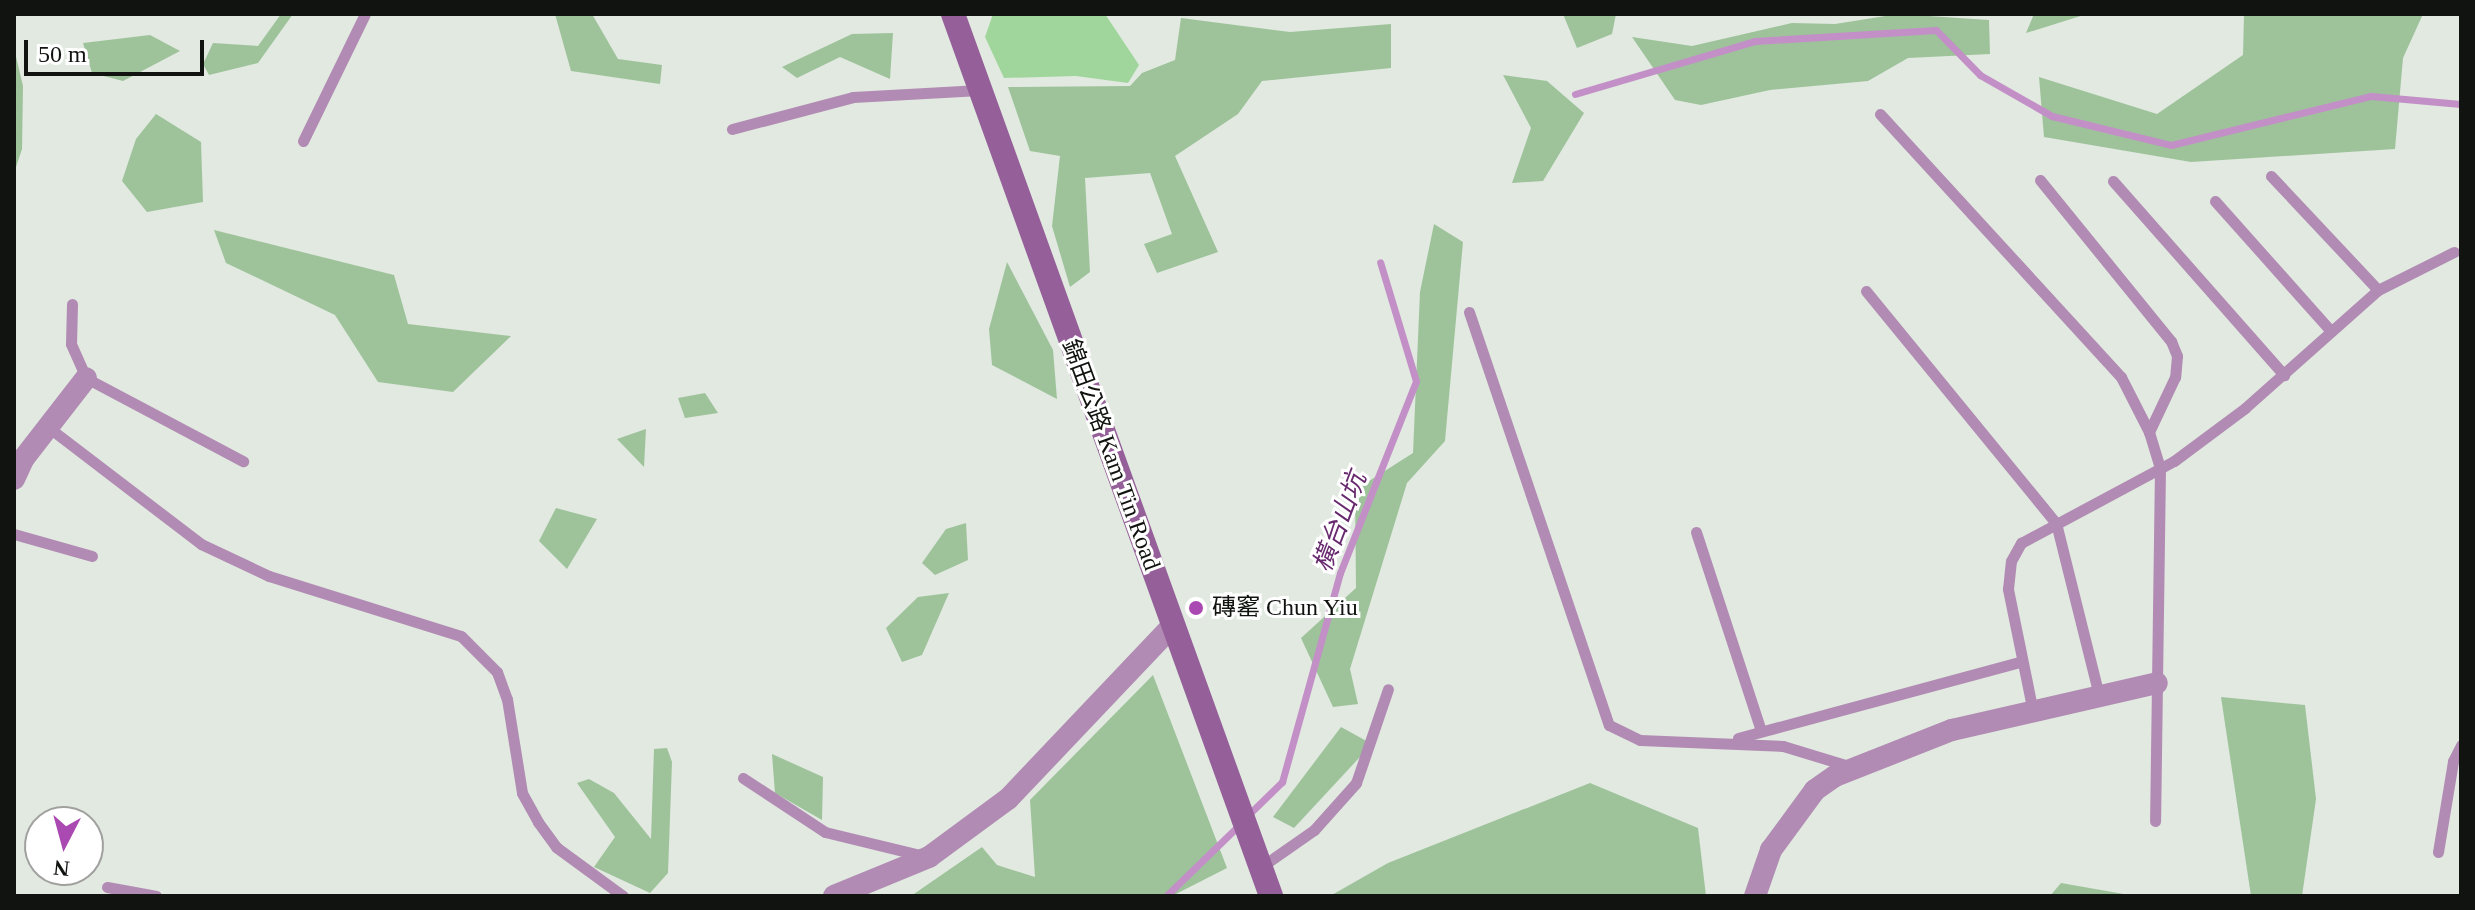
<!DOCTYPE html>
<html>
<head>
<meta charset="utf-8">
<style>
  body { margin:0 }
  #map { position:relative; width:2475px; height:910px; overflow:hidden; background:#e1e9e0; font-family:"Times New Roman","Noto Sans TC",serif }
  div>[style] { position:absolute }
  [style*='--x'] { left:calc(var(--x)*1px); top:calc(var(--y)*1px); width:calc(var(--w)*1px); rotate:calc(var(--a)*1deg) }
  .green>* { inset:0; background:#9ec39b }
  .stream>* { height:7px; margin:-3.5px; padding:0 3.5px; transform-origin:3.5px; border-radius:3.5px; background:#c38fc7 }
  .building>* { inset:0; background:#a0d69c }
  .lane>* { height:11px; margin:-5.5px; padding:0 5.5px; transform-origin:5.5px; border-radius:5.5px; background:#b18bb3 }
  .street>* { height:22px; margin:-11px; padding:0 11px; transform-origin:11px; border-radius:11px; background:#b18bb3 }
  .secondary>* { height:24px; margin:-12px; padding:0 12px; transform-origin:12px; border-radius:12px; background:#955f99 }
  .dots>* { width:22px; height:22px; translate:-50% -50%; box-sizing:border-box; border:4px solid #fff; border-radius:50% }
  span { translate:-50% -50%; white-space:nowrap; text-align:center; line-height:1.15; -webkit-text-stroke:6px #fff; paint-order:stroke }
  .street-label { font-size:24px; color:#111310 }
  .poi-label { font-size:24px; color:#111310 }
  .left { translate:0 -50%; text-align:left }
  .water-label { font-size:26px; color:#682a6e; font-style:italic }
  .frame { position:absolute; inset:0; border:16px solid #111310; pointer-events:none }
  .north { position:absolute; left:24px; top:806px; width:80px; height:80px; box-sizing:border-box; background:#fff; border:2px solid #a0a19f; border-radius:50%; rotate:186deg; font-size:22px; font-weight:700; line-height:32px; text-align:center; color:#111310 }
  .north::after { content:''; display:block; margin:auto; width:28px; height:36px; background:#aa49b1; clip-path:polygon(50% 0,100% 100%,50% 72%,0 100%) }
  .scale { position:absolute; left:24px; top:40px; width:180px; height:36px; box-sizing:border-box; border:4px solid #111310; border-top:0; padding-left:10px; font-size:24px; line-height:28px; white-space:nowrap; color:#111310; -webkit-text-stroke:6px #fff; paint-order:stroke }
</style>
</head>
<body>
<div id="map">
  <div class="green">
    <div style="clip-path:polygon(281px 14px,293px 14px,258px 63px,209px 75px,203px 64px,213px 43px,258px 46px)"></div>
    <div style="clip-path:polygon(555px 14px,592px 14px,618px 59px,662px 65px,660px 84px,571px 71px)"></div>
    <div style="clip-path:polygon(1563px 14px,1616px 14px,1612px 34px,1577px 48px)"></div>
    <div style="clip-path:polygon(1898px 14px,1989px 20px,1990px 54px,1908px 58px,1868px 81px,1770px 90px,1701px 105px,1675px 100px,1632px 37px,1692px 46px,1792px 23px,1835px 24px)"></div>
    <div style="clip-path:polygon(2034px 14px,2087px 14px,2026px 33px)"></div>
    <div style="clip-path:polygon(2244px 14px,2423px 14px,2403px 58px,2395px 149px,2191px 162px,2044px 137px,2039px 77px,2157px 114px,2243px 55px)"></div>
    <div style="clip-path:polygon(1181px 18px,1290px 32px,1391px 24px,1391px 68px,1262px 81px,1238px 114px,1175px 156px,1218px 252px,1157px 273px,1144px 244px,1172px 234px,1150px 173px,1085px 178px,1090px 272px,1070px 287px,1052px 226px,1060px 156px,1030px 151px,1008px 87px,1130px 86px,1142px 73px,1175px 60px)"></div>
    <div style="clip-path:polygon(893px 33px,890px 79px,840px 57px,797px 78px,782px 67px,852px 34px)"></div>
    <div style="clip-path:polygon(150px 35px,180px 51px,123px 81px,92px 73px,83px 43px)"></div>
    <div style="clip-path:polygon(14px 48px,23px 86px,22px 149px,14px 173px)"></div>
    <div style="clip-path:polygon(1503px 75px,1547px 81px,1584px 113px,1543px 181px,1512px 183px,1531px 128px)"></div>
    <div style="clip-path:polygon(156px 114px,201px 142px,203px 202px,147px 212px,122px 181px,136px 139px)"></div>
    <div style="clip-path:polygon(1434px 224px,1463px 242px,1445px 441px,1407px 483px,1350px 669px,1358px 704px,1333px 707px,1301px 638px,1356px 588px,1355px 490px,1413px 453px,1420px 292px)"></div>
    <div style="clip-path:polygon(214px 230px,394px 275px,408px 324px,511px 336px,453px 392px,378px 382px,335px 315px,226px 263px)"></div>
    <div style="clip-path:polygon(1007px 262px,1053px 350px,1057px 399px,992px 365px,989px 329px)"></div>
    <div style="clip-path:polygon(705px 393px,718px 413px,685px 418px,678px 398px)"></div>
    <div style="clip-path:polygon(646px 429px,644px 467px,617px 439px)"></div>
    <div style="clip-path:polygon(556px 508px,597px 519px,567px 569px,539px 541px)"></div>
    <div style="clip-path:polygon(966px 523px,968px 560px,935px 575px,922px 563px,946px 529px)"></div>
    <div style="clip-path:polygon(949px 593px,922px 655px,902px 662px,886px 628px,918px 597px)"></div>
    <div style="clip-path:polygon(1153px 675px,1227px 868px,1172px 896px,911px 896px,982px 847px,997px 865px,1035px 877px,1030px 800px)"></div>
    <div style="clip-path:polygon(2221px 697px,2305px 705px,2316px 799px,2302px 896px,2251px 896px)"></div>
    <div style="clip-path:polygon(1341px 727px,1372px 744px,1294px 828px,1273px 817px)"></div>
    <div style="clip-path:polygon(667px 748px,672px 762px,668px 873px,650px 893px,594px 867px,615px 837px,577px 783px,589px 779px,614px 793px,651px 839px,654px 749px)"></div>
    <div style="clip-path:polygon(772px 754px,823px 777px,822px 820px,775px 793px)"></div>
    <div style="clip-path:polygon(1590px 783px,1698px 828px,1706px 896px,1330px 896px,1388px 863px)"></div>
    <div style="clip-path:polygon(2061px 883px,2135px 896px,2050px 896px)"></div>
  </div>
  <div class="stream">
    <div style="--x:1575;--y:94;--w:188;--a:-16.4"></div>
    <div style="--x:1755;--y:41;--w:181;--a:-3.5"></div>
    <div style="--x:1936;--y:30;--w:63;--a:45.6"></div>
    <div style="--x:1980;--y:75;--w:83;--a:29.7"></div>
    <div style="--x:2052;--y:116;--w:122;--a:13.7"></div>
    <div style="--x:2171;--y:145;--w:206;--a:-13.8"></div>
    <div style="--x:2371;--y:96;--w:90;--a:5.1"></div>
    <div style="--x:1247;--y:816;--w:49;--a:-44.2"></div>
    <div style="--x:1282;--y:782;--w:217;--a:-74.5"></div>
    <div style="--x:1340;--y:573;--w:206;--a:-68.4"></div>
    <div style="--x:1416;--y:381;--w:124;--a:-106.8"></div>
    <div style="--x:1166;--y:896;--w:102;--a:-44.2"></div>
  </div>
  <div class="building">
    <div style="clip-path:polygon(993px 14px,1105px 14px,1139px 65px,1128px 83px,1076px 76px,1004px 78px,985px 37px)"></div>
  </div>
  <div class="lane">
    <div style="--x:1880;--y:114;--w:357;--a:47.5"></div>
    <div style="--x:2121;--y:377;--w:62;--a:63"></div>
    <div style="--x:2149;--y:432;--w:38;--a:73"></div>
    <div style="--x:2160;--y:468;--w:353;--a:90.8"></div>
    <div style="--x:732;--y:129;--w:125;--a:-14.8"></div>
    <div style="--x:853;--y:97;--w:127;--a:-3.2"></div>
    <div style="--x:303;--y:141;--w:141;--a:-64"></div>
    <div style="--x:2271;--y:176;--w:156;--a:46.8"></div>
    <div style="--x:2040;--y:180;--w:208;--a:50.9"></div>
    <div style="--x:2171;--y:341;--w:16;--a:68"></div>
    <div style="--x:2177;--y:356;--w:21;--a:95"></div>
    <div style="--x:2175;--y:377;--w:61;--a:115.3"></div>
    <div style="--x:2113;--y:181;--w:259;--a:48.6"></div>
    <div style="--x:2215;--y:201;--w:173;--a:48.3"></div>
    <div style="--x:1866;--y:291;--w:300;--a:50.7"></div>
    <div style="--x:2056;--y:523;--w:178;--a:76"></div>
    <div style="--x:72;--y:304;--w:40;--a:91.4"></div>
    <div style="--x:71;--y:344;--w:37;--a:66"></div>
    <div style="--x:86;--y:378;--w:178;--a:27.9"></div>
    <div style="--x:1469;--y:312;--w:436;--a:71.3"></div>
    <div style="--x:1609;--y:725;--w:34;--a:26"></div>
    <div style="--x:1640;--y:740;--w:143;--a:2.4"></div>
    <div style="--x:1783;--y:746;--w:72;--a:16.9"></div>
    <div style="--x:48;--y:427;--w:193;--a:37.4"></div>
    <div style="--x:201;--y:544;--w:75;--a:25.2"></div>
    <div style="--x:269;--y:576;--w:201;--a:17.4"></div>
    <div style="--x:461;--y:636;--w:51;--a:45"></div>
    <div style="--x:497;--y:672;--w:29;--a:70"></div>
    <div style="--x:507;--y:699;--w:95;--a:80.9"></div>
    <div style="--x:522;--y:793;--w:33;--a:61"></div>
    <div style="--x:538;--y:822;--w:31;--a:54"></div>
    <div style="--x:556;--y:847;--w:83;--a:36.2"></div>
    <div style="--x:1696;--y:532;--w:209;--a:71.9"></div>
    <div style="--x:14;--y:534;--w:81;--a:15.8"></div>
    <div style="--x:2033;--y:712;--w:126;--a:-101.5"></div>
    <div style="--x:2008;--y:589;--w:28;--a:-84"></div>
    <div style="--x:2011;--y:561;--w:21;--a:-61"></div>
    <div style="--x:2021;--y:543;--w:174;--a:-28.2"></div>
    <div style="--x:2174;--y:461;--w:89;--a:-36.7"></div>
    <div style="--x:2245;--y:408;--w:178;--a:-41.6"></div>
    <div style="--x:2378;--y:290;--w:85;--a:-26.6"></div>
    <div style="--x:1738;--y:738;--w:292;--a:-15.1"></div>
    <div style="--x:743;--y:778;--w:98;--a:33.4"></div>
    <div style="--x:825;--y:832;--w:98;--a:13.6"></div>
    <div style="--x:2438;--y:852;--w:92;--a:-80.6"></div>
    <div style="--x:2453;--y:761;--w:18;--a:-63"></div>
    <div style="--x:1261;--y:867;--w:65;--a:-34.9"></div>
    <div style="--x:1314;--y:830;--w:63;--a:-48.2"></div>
    <div style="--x:1356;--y:783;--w:99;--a:-71.2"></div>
    <div style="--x:107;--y:887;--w:50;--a:10.4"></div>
  </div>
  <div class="street">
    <div style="--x:14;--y:479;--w:23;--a:-65"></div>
    <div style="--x:24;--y:458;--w:101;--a:-52.2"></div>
    <div style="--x:834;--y:896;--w:103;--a:-22.3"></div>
    <div style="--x:929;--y:857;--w:98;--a:-36.3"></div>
    <div style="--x:1008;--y:799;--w:238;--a:-46.5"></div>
    <div style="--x:1755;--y:896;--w:49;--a:-70.8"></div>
    <div style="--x:1771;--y:850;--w:74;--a:-53.7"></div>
    <div style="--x:1815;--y:790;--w:24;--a:-35"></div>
    <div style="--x:1835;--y:776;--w:126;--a:-21.5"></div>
    <div style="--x:1952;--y:730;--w:210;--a:-12.9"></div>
  </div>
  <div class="secondary">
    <div style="--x:953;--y:14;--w:938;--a:70.17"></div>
  </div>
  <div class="dots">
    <div style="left:1196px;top:608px;background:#aa49b1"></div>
  </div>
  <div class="street-label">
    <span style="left:1111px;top:455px;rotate:70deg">錦田公路 Kam Tin Road</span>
  </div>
  <div class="poi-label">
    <span class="left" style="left:1212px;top:608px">磚窰 Chun Yiu</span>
  </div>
  <div class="water-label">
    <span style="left:1340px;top:522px;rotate:-69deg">橫台山坑</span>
  </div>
  <div class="frame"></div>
  <div class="north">N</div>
  <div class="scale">50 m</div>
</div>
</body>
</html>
